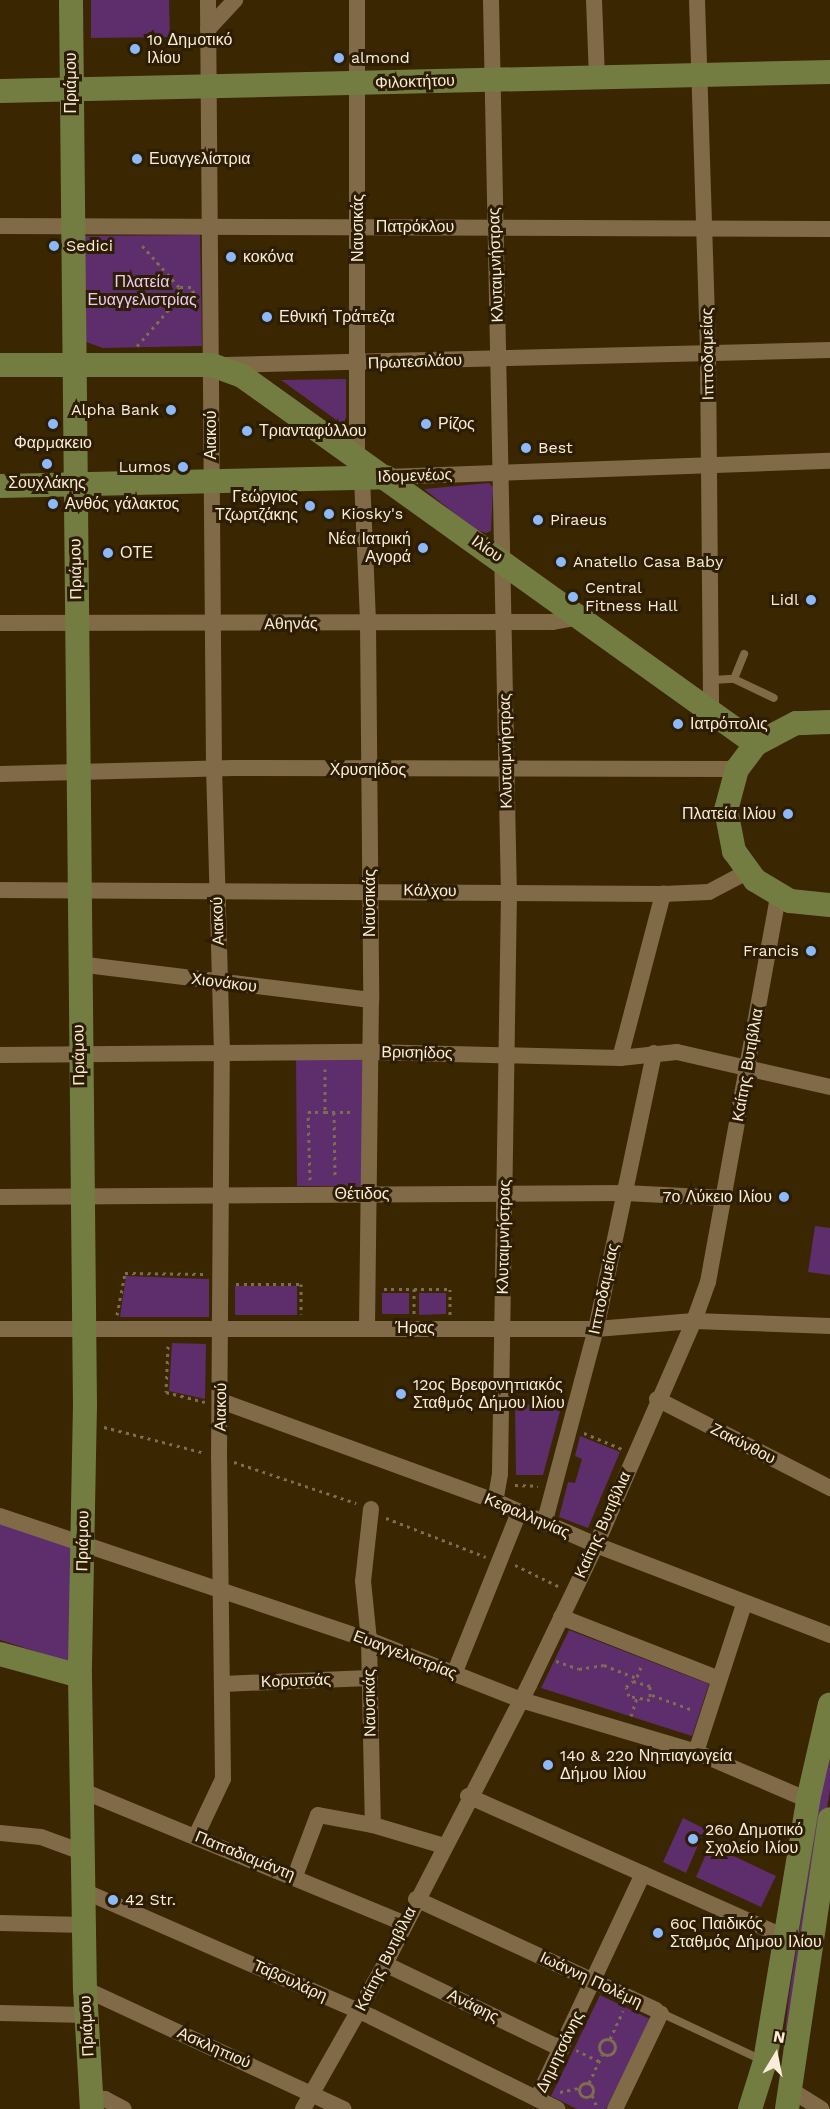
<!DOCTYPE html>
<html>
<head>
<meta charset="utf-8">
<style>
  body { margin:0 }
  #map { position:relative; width:830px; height:2109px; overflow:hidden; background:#3a2601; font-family:"Work Sans",sans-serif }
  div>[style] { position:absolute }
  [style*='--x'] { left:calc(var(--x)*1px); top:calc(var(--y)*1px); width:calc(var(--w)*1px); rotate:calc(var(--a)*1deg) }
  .green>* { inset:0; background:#5d2d6c }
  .path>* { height:3px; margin-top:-1.5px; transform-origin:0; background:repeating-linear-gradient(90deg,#7e6d4e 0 3px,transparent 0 7.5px) }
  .path>.ring { margin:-1.5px; padding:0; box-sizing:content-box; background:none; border:3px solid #7e6d4e; border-radius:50% }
  .lane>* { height:8px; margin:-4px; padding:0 4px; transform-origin:4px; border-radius:4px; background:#816a47 }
  .street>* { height:16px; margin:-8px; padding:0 8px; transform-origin:8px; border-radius:8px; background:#816a47 }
  .secondary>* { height:24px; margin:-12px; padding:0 12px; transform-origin:12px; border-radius:12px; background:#747d41 }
  .dots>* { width:16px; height:16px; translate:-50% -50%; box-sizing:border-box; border:3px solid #2c1d03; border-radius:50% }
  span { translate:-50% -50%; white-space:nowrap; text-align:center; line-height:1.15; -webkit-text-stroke:6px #2c1d03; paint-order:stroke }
  .poi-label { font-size:16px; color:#f9ecd9 }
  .left { translate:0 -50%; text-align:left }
  .right { translate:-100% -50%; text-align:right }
  .street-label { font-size:16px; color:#f9ecd9 }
  .park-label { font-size:16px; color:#edc9f8 }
  .north { position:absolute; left:746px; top:2025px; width:60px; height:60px; -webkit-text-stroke:4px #2c1d03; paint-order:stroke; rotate:10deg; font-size:16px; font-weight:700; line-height:24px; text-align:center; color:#f9ecd9 }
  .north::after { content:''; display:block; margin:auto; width:21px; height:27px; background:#f9ecd9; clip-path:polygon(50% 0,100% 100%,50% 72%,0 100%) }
</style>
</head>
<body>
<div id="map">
  <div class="green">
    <div style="clip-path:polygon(91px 0,169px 0,170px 37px,91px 38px)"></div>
    <div style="clip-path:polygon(200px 235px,202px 346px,103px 348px,83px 341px,81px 236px)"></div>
    <div style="clip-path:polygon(346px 379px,346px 427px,281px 380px,342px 379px)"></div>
    <div style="clip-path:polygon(489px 483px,493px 487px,491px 531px,486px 533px,474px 529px,424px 489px)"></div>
    <div style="clip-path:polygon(296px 1059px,363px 1059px,363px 1186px,297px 1186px)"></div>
    <div style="clip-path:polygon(815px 1226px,830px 1228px,830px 1275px,808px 1272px)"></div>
    <div style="clip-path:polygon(126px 1276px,209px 1279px,209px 1317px,120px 1317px)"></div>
    <div style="clip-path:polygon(235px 1286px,297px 1286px,297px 1315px,235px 1315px)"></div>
    <div style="clip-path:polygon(382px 1293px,409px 1293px,409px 1314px,382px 1314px)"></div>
    <div style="clip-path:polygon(419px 1293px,446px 1293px,446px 1314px,419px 1315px)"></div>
    <div style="clip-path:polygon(172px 1343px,206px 1344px,205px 1399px,169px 1391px)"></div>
    <div style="clip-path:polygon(562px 1404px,543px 1475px,516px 1475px,515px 1405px)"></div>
    <div style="clip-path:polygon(580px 1436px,620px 1452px,588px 1528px,559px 1517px,568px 1482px,575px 1483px,582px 1459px,575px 1456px)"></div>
    <div style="clip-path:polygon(0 1524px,72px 1548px,72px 1663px,0 1640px)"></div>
    <div style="clip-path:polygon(569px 1630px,709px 1684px,692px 1736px,541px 1688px)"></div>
    <div style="clip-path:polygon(830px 1732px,830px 1788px,789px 2061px,782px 2060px,789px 1996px)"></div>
    <div style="clip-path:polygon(683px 1818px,705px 1829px,686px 1873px,663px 1862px)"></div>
    <div style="clip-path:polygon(710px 1845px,776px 1876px,761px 1907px,696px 1877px)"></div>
    <div style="clip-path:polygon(600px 1995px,650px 2019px,606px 2109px,577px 2109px,551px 2096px)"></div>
  </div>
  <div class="path">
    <div style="--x:179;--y:298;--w:12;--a:0"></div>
    <div style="--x:191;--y:298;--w:6;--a:-59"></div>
    <div style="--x:194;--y:293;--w:7;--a:-117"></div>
    <div style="--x:191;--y:287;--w:12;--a:180"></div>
    <div style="--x:137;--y:346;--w:64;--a:-48.8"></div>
    <div style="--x:179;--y:298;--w:11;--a:-90"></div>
    <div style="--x:179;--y:287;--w:60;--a:-131.6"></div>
    <div style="--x:325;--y:1069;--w:43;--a:90"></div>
    <div style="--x:325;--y:1112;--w:29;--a:0"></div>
    <div style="--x:334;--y:1112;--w:67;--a:89.1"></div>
    <div style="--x:310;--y:1180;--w:68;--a:-91.7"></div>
    <div style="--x:308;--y:1112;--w:17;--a:0"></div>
    <div style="--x:236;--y:1284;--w:65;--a:0"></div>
    <div style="--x:301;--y:1284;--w:30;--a:90"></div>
    <div style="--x:384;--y:1289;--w:66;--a:0"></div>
    <div style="--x:450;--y:1289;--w:26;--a:90"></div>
    <div style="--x:414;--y:1314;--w:25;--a:-90"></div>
    <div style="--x:117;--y:1315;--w:43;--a:-79.2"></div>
    <div style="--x:125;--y:1273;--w:80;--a:0.7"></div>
    <div style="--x:168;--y:1346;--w:46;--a:92.5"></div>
    <div style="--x:166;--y:1392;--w:40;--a:14.4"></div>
    <div style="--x:515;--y:1399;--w:45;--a:0"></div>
    <div style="--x:104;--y:1427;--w:104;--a:14.4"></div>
    <div style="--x:584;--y:1433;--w:41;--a:22.8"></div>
    <div style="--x:234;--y:1462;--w:129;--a:18.6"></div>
    <div style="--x:515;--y:1485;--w:23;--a:2"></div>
    <div style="--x:386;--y:1518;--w:107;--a:21.3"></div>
    <div style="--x:515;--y:1565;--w:48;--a:26"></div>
    <div style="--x:556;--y:1661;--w:24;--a:19"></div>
    <div style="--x:579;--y:1669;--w:25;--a:-9"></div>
    <div style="--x:604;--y:1665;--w:35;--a:22"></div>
    <div style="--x:637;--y:1677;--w:14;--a:-69"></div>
    <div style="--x:633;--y:1681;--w:18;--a:16"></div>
    <div style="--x:650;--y:1686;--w:14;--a:90"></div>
    <div style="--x:650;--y:1700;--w:21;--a:-169"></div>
    <div style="--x:629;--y:1696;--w:9;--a:-108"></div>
    <div style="--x:626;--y:1687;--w:9;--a:-41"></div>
    <div style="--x:652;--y:1695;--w:44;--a:20.1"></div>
    <div style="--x:631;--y:1716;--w:19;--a:-72"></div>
    <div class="ring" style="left:599px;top:2039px;width:13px;height:13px"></div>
    <div style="--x:610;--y:2039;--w:31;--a:-65"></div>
    <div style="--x:576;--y:2050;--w:25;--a:26"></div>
    <div class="ring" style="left:579px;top:2083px;width:11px;height:11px"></div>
    <div style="--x:589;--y:2083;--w:31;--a:-65"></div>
    <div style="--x:560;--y:2092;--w:19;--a:-12"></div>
    <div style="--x:592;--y:2095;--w:15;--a:67"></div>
  </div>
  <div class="lane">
    <div style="--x:734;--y:679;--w:44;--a:25.4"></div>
    <div style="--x:712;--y:680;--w:22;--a:-3"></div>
    <div style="--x:734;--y:679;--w:27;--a:-68"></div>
    <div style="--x:659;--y:2012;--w:116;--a:25"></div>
  </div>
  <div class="street">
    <div style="--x:357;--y:0;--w:456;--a:90"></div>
    <div style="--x:491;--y:0;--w:893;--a:88.85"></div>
    <div style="--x:509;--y:893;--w:581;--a:90.89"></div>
    <div style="--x:500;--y:1474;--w:27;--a:100"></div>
    <div style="--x:594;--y:0;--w:77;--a:87.8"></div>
    <div style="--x:697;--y:0;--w:356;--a:88.2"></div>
    <div style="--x:708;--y:356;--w:353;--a:89.5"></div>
    <div style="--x:208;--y:29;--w:40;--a:-47"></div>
    <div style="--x:0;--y:226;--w:830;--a:0.21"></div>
    <div style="--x:225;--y:365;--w:605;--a:-1.42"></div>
    <div style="--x:386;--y:477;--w:444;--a:-2.1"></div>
    <div style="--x:362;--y:478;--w:145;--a:87.6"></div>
    <div style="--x:368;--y:623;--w:377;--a:89.5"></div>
    <div style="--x:371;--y:1000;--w:328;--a:90.7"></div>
    <div style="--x:0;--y:623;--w:552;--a:-0.1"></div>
    <div style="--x:552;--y:622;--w:29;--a:-10"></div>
    <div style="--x:0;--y:774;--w:233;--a:-1.5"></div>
    <div style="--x:233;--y:768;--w:504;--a:0.11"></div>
    <div style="--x:0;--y:890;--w:663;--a:0.35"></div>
    <div style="--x:663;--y:894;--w:46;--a:-2.5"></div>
    <div style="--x:709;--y:892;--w:43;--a:-27.8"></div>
    <div style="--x:78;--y:964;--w:295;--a:7"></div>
    <div style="--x:0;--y:1055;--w:370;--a:-0.5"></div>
    <div style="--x:370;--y:1052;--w:250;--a:1.4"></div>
    <div style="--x:620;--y:1058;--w:57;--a:-6"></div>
    <div style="--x:677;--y:1052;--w:157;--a:12.9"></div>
    <div style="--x:620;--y:1058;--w:170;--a:-75.3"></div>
    <div style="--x:0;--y:1197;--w:625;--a:-0.37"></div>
    <div style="--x:625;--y:1193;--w:98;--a:2.9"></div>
    <div style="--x:0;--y:1329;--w:596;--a:0"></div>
    <div style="--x:596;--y:1329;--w:98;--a:-4.7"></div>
    <div style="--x:694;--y:1321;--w:136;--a:2.1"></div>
    <div style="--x:657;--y:1399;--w:195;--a:27.2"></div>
    <div style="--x:221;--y:1401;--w:292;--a:20.1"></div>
    <div style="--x:495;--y:1501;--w:110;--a:23.5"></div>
    <div style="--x:596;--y:1545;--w:251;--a:21"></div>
    <div style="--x:371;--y:1509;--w:72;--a:96.3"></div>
    <div style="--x:363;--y:1581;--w:59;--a:84.2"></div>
    <div style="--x:369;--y:1640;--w:185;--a:88.8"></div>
    <div style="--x:0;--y:1516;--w:389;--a:18.6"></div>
    <div style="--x:369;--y:1640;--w:163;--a:21.5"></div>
    <div style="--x:521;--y:1700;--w:183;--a:16.5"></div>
    <div style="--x:696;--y:1752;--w:122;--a:23.2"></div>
    <div style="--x:544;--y:1524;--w:202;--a:-75.1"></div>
    <div style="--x:596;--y:1329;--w:282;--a:-78.1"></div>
    <div style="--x:561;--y:1617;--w:170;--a:21.4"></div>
    <div style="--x:454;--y:1674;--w:175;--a:-68.1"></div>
    <div style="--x:223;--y:1684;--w:146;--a:-2.4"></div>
    <div style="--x:696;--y:1752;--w:156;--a:-72"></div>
    <div style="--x:83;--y:1791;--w:348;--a:22.4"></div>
    <div style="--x:468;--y:1796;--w:347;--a:24"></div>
    <div style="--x:0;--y:1833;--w:41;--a:5.6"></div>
    <div style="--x:41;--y:1837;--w:44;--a:20.1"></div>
    <div style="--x:196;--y:1836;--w:63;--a:-64.7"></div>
    <div style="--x:223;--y:1779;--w:321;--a:-90.7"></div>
    <div style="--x:219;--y:1458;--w:405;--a:-89.6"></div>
    <div style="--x:222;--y:1053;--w:285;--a:-91.6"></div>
    <div style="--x:214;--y:768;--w:768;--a:-90.45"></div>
    <div style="--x:295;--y:1876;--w:65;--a:-69.3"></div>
    <div style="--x:318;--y:1815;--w:56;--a:10.3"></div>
    <div style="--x:373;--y:1825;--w:74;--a:16.5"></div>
    <div style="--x:84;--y:1891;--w:314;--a:23.6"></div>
    <div style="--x:372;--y:2017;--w:207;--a:26.4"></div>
    <div style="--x:416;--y:1899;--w:264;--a:24.8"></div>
    <div style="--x:0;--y:1923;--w:84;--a:1.4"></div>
    <div style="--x:385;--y:1964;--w:196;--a:25.7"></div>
    <div style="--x:85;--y:1989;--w:285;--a:24.9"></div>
    <div style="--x:0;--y:2013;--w:85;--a:1.3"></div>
    <div style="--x:791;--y:2090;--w:36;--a:32"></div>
    <div style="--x:91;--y:2098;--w:14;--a:4"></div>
    <div style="--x:105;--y:2099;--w:21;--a:28"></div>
    <div style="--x:537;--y:2099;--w:249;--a:-64.8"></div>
    <div style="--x:303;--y:2109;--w:167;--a:-60.5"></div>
    <div style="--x:385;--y:1964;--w:314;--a:-62.7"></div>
    <div style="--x:529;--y:1685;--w:155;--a:-64.4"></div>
    <div style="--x:596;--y:1545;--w:244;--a:-66.4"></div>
    <div style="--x:694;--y:1321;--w:41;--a:-70.3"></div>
    <div style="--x:708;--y:1282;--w:392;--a:-79.7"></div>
    <div style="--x:615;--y:2109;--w:106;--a:-64.4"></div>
  </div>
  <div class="secondary">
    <div style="--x:71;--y:0;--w:1404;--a:89.43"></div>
    <div style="--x:85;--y:1404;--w:272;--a:91.1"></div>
    <div style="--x:80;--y:1676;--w:313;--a:89.1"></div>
    <div style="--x:85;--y:1989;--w:120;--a:86.7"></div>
    <div style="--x:0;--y:91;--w:830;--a:-1.31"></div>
    <div style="--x:0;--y:365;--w:212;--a:0"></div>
    <div style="--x:212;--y:365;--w:32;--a:20"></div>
    <div style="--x:242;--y:376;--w:632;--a:35.6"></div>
    <div style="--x:0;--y:486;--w:386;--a:-1.3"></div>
    <div style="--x:830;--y:722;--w:34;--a:178"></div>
    <div style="--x:796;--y:723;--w:45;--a:152.3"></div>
    <div style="--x:756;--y:744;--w:31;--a:127"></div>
    <div style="--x:737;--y:769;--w:42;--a:105"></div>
    <div style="--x:726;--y:810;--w:42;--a:79"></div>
    <div style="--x:734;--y:851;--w:36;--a:54"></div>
    <div style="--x:755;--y:880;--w:41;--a:31"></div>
    <div style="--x:790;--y:901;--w:40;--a:5.7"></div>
    <div style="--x:0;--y:1654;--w:83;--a:15.4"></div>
    <div style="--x:750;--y:2109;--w:50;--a:-72.6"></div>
    <div style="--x:765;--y:2061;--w:265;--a:-80.6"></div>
    <div style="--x:808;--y:1800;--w:98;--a:-77.1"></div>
    <div style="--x:787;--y:2109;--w:293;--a:-81.6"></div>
  </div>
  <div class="dots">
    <div style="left:135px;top:49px;background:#8cb9fc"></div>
    <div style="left:339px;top:58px;background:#8cb9fc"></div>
    <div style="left:137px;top:159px;background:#8cb9fc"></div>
    <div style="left:54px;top:246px;background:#8cb9fc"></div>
    <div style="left:231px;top:257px;background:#8cb9fc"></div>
    <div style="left:267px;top:317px;background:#8cb9fc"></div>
    <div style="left:171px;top:410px;background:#8cb9fc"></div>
    <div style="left:53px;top:424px;background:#8cb9fc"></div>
    <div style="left:426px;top:424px;background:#8cb9fc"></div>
    <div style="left:247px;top:431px;background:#8cb9fc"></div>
    <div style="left:526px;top:448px;background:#8cb9fc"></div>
    <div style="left:47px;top:464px;background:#8cb9fc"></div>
    <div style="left:183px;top:467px;background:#8cb9fc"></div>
    <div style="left:53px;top:504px;background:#8cb9fc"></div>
    <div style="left:310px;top:506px;background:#8cb9fc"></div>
    <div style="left:329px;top:514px;background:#8cb9fc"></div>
    <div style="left:538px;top:520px;background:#8cb9fc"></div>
    <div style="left:423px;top:548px;background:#8cb9fc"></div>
    <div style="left:108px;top:553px;background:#8cb9fc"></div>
    <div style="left:561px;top:562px;background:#8cb9fc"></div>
    <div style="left:573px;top:597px;background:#8cb9fc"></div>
    <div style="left:811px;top:600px;background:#8cb9fc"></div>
    <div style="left:678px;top:724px;background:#8cb9fc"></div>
    <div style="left:788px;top:814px;background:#8cb9fc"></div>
    <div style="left:811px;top:951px;background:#8cb9fc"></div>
    <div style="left:784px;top:1197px;background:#8cb9fc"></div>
    <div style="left:401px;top:1394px;background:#8cb9fc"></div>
    <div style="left:548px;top:1765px;background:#8cb9fc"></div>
    <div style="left:693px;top:1839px;background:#8cb9fc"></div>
    <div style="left:113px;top:1900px;background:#8cb9fc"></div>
    <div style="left:658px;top:1933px;background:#8cb9fc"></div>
  </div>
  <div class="poi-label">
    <span class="left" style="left:147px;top:49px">1ο Δημοτικό<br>Ιλίου</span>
    <span class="left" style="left:351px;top:58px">almond</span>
    <span class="left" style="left:149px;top:159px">Ευαγγελίστρια</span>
    <span class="left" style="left:66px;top:246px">Sedici</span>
    <span class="left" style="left:243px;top:257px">κοκόνα</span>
    <span class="left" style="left:279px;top:317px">Εθνική Τράπεζα</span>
    <span class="right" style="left:159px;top:410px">Alpha Bank</span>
    <span class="left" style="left:438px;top:424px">Ρίζος</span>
    <span class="left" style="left:259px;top:431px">Τριανταφύλλου</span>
    <span style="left:53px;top:443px">Φαρμακειο</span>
    <span class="left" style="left:538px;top:448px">Best</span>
    <span class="right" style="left:171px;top:467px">Lumos</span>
    <span style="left:47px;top:483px">Σουχλάκης</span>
    <span class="right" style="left:298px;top:506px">Γεώργιος<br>Τζωρτζάκης</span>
    <span class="left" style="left:65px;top:504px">Ανθός γάλακτος</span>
    <span class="left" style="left:341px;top:514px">Kiosky's</span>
    <span class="left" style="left:550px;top:520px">Piraeus</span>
    <span class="right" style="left:411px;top:548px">Νέα Ιατρική<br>Αγορά</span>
    <span class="left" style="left:120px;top:553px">ΟΤΕ</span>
    <span class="left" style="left:573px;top:562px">Anatello Casa Baby</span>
    <span class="left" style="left:585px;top:597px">Central<br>Fitness Hall</span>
    <span class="right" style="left:799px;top:600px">Lidl</span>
    <span class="left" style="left:690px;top:724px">Ιατρόπολις</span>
    <span class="right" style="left:776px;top:814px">Πλατεία Ιλίου</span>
    <span class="right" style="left:799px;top:951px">Francis</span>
    <span class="right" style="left:772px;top:1197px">7ο Λύκειο Ιλίου</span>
    <span class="left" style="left:413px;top:1394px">12ος Βρεφονηπιακός<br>Σταθμός Δήμου Ιλίου</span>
    <span class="left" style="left:560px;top:1765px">14ο &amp; 22ο Νηπιαγωγεία<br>Δήμου Ιλίου</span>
    <span class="left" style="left:705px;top:1839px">26ο Δημοτικό<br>Σχολείο Ιλίου</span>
    <span class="left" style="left:125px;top:1900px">42 Str.</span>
    <span class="left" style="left:670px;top:1933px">6ος Παιδικός<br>Σταθμός Δήμου Ιλίου</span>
  </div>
  <div class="street-label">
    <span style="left:415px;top:82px;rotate:-2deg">Φιλοκτήτου</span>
    <span style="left:71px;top:83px;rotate:-90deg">Πριάμου</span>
    <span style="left:415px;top:227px">Πατρόκλου</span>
    <span style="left:358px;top:228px;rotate:-90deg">Ναυσικάς</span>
    <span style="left:496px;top:265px;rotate:-92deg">Κλυταιμνήστρας</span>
    <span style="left:708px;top:354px;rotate:-91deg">Ιπποδαμείας</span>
    <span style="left:415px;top:362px;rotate:-2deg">Πρωτεσιλάου</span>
    <span style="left:211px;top:435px;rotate:-90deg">Αιακού</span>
    <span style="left:415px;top:476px;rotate:-2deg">Ιδομενέως</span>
    <span style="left:487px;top:549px;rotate:35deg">Ιλίου</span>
    <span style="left:76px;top:569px;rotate:-91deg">Πριάμου</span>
    <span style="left:291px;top:624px;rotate:-1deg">Αθηνάς</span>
    <span style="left:506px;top:751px;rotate:-91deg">Κλυταιμνήστρας</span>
    <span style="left:368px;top:770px">Χρυσηίδος</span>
    <span style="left:430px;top:891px;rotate:1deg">Κάλχου</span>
    <span style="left:370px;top:903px;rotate:-90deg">Ναυσικάς</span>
    <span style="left:218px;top:921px;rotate:-92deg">Αιακού</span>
    <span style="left:224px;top:983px;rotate:7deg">Χιονάκου</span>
    <span style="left:417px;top:1053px;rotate:1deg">Βρισηίδος</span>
    <span style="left:79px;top:1055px;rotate:-91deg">Πριάμου</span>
    <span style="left:748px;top:1065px;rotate:-80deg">Καίτης Βυτιβίλια</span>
    <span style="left:362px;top:1194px">Θέτιδος</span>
    <span style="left:504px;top:1237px;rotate:-89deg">Κλυταιμνήστρας</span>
    <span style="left:604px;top:1289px;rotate:-78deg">Ιπποδαμείας</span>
    <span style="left:415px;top:1328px">Ήρας</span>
    <span style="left:221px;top:1407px;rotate:-89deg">Αιακού</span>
    <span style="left:743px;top:1444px;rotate:27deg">Ζακύνθου</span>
    <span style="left:527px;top:1516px;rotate:23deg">Κεφαλληνίας</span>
    <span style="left:603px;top:1525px;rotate:-66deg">Καίτης Βυτιβίλια</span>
    <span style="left:83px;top:1541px;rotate:-89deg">Πριάμου</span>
    <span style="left:405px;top:1655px;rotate:21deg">Ευαγγελιστρίας</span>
    <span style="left:296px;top:1681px;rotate:-2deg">Κορυτσάς</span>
    <span style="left:370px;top:1703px;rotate:-91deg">Ναυσικάς</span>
    <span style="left:245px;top:1856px;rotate:22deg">Παπαδιαμάντη</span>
    <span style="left:386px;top:1959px;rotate:-63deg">Καίτης Βυτιβίλια</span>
    <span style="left:591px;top:1980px;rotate:25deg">Ιωάννη Πολέμη</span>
    <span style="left:290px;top:1981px;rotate:24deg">Ταβουλάρη</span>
    <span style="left:473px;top:2006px;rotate:26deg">Ανάφης</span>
    <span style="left:87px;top:2026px;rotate:-93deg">Πριάμου</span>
    <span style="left:214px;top:2048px;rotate:24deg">Ασκληπιού</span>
    <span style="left:560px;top:2052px;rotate:-64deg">Δημητσάνης</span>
  </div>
  <div class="park-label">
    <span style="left:142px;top:291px">Πλατεία<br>Ευαγγελιστρίας</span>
  </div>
  <div class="north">N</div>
</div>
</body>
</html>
